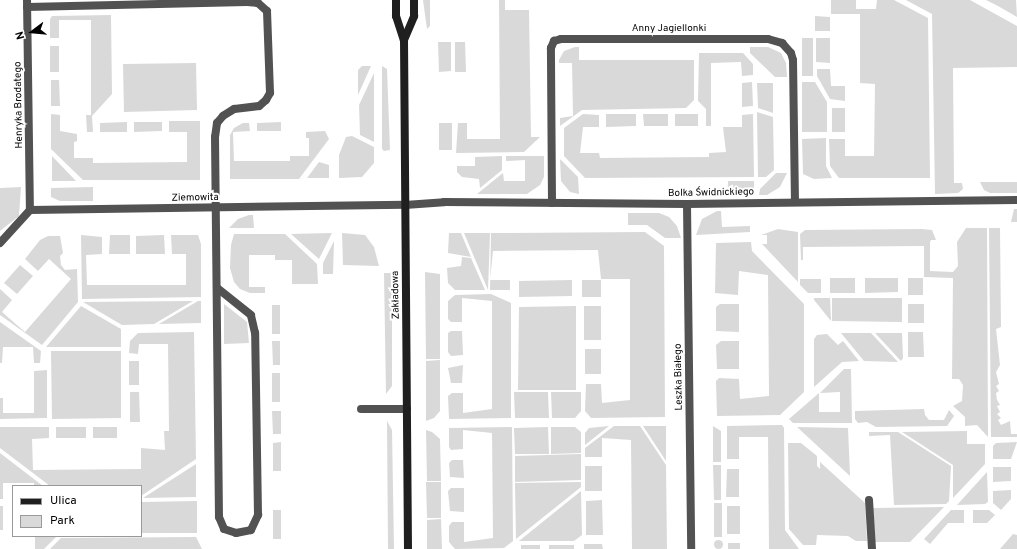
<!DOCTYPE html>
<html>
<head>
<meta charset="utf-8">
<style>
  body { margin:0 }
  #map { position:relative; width:1017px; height:549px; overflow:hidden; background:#fff; font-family:Overpass,sans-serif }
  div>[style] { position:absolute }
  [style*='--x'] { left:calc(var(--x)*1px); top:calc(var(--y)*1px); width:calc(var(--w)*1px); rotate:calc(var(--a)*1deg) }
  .green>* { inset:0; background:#d9d9d9 }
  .round { border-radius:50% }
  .lane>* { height:8px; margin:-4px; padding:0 4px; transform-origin:4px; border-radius:4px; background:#525252 }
  .street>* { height:8px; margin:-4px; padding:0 4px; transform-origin:4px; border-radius:4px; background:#525252 }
  .secondary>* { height:8px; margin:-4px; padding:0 4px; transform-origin:4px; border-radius:4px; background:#1f1f1f }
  span { translate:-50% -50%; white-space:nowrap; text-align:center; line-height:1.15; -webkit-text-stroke:4px #fff; paint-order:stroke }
  .street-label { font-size:10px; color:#000 }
  .legend { position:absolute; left:12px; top:485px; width:130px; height:52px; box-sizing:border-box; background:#fff; border:1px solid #999; margin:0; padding:5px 7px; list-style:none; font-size:12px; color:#000 }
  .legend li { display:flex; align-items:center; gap:8px; height:20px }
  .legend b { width:20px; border:1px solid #999 }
  .north { position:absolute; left:12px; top:12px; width:40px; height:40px; -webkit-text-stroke:3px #fff; paint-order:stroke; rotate:254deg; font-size:11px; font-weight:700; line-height:16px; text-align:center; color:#000 }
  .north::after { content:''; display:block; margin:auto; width:14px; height:18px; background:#000; clip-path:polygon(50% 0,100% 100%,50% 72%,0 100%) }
</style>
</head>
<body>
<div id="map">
  <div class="green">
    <div style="clip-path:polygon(423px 0,430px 0,430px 26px,427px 29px)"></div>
    <div style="clip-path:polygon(499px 0,505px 0,505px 10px,529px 10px,531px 137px,540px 137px,524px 152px,456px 153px,458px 123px,467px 123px,467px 139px,500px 139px)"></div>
    <div style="clip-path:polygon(831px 0,856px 0,856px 9px,876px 9px,877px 0,894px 0,928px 18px,930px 178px,839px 178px,830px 166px,829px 139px,845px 139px,845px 156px,874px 156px,875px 84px,860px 83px,860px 14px,831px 14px)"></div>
    <div style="clip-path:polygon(906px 0,970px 0,1017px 26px,1017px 67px,953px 68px,954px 183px,962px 183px,963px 189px,958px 193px,935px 194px,932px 14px)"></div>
    <div style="clip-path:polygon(986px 0,1016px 0,1017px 17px,998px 6px)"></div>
    <div style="clip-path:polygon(111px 15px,112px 94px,92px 116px,93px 132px,87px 132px,86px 115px,91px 115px,91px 20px,59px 20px,59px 38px,50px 38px,50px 19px,52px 16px)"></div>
    <div style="clip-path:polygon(815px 16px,830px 17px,830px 31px,815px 31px)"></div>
    <div style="clip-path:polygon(802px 38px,813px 38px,813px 76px,802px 76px)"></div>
    <div style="clip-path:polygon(816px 38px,830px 38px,830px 63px,816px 62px)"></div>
    <div style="clip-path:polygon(438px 42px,451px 42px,451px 71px,439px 72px)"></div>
    <div style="clip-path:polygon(455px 42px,465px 42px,466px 72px,455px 72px)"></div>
    <div style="clip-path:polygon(50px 46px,59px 46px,59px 72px,50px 72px)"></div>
    <div style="clip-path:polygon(575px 47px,579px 47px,579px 60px,694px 60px,694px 100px,686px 108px,582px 110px,560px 126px,560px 118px,573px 116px,572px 63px,559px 63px,559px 60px,564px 51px)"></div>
    <div style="clip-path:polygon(750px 47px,768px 47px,781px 53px,786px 63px,787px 77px,775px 77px,750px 53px)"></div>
    <div style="clip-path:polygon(699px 53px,743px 53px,753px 64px,753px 75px,742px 76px,741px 62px,711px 63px,711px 126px,706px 126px,706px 109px,698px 101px)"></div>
    <div style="clip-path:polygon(196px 63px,197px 110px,124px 112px,123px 64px)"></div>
    <div style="clip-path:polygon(362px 66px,371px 66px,358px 95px,358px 70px)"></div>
    <div style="clip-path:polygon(382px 66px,387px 69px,390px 150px,384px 151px,382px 149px)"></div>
    <div style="clip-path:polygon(817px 69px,830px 69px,831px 86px,845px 86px,845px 101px,830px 99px,817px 76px)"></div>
    <div style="clip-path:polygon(374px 73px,374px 142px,360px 135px,359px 105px)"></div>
    <div style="clip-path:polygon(51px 80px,59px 80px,60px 106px,51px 106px)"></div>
    <div style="clip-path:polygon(752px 82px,753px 106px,742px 107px,742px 83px)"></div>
    <div style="clip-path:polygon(802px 82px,815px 82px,827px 102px,827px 132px,802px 132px)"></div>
    <div style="clip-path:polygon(757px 83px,773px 83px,773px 113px,758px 108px)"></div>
    <div style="clip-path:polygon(832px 108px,845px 108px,845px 132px,832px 132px)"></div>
    <div style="clip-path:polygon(757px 112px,773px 117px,774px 170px,766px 177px,758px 177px)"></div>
    <div style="clip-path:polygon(51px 114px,60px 115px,60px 131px,77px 134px,77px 141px,74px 142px,74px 158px,93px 158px,93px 163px,187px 162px,187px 132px,169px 132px,169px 121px,200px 121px,200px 180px,83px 180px,51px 149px)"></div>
    <div style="clip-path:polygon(583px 114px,599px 115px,599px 127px,583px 127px,580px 153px,599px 153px,600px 158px,709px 157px,709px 153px,726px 152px,723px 127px,742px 127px,742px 115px,753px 114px,754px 177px,585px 178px,564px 156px,564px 128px)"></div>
    <div style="clip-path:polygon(606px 114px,636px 114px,636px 126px,606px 127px)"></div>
    <div style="clip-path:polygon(643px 114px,668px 114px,668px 126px,644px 126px)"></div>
    <div style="clip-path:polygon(675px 114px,698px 114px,698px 126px,675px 126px)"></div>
    <div style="clip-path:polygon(127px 122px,127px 132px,100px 132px,100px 123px)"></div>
    <div style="clip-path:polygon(134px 122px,162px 122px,162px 131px,134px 132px)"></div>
    <div style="clip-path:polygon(281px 122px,281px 131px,257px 131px,257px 123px)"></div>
    <div style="clip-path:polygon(243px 123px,249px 123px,250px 131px,233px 132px,234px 161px,290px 161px,290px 156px,309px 156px,309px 138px,306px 138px,306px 132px,325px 131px,329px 139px,299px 179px,230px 179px,230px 135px,234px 128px)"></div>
    <div style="clip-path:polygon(439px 123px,452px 123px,452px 150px,439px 150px)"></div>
    <div style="clip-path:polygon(352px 136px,374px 147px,374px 163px,362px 177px,339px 178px,339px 155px,346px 137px)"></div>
    <div style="clip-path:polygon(826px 138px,826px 166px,832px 178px,814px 179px,803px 174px,802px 139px)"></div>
    <div style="clip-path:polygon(52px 156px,76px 181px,52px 181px)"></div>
    <div style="clip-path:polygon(502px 156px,502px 170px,480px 188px,479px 179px,462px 177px,457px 172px,457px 166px,475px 166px,475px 157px)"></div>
    <div style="clip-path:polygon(506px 156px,544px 156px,544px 177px,540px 185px,527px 194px,477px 194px,503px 173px,504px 181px,525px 181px,525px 160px,506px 161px)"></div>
    <div style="clip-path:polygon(560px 159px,578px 177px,579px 194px,570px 192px,561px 181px)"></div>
    <div style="clip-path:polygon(319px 162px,329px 165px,329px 178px,307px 178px)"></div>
    <div style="clip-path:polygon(776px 173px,787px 173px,780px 187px,767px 195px,759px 195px,760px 189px)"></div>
    <div style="clip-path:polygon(728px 181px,754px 181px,754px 195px,728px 195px)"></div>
    <div style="clip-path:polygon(980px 182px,1017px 182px,1017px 193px,990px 193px,984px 190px)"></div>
    <div style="clip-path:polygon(21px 187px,19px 216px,0 231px,0 188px)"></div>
    <div style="clip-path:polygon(93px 187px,93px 201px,60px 201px,51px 197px,51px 188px)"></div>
    <div style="clip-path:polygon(1014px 209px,1017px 209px,1017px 222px,1011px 222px)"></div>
    <div style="clip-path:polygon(717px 211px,721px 211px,722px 227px,750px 226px,750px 232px,696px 235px,702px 219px)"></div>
    <div style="clip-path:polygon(628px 213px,659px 213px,669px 217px,677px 226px,681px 238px,665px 238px,647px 225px,628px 225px)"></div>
    <div style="clip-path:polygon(249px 215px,253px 215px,254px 228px,229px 228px,238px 219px)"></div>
    <div style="clip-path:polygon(966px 228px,987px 228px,988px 437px,977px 425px,965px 426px,965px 417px,953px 406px,962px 401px,963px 385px,959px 379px,952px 379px,953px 278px,924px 277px,924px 246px,803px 247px,803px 260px,801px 260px,800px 234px,805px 230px,922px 229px,932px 230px,936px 240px,931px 240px,930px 242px,930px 271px,953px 272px,958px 266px,957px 242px)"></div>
    <div style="clip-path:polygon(989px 228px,1000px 228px,1001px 327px,996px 329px,1000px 365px,996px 372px,999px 384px,996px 386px,999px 391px,996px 393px,997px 400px,1000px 405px,997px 406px,1000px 412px,997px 414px,1001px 418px,998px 420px,1001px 425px,1010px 421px,1011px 434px,1017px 434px,1017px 437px,991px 437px)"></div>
    <div style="clip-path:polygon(778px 229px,798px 232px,798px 282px,762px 244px,767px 244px,767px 235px,761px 235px)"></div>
    <div style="clip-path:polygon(645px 232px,664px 246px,665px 417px,591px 418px,585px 411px,586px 384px,601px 384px,602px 403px,630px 400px,630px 279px,601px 279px,598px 250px,493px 251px,490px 280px,510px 280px,510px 290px,490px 290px,491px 233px)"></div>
    <div style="clip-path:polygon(332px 233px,319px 259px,291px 234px)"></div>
    <div style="clip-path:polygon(342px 233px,365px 235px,374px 247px,379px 266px,343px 265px)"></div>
    <div style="clip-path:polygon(449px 233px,461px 233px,471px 257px,448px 253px)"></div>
    <div style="clip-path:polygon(464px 233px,490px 233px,488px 290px)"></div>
    <div style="clip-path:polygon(234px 234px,285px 234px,317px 264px,318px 284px,292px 284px,292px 260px,275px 260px,275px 255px,249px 255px,249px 287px,265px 287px,265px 293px,250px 293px,240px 289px,234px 282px,230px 268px,231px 245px)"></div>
    <div style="clip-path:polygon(81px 235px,102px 237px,102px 254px,86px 255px,87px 285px,186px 285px,186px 254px,172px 254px,171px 235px,198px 235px,201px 244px,201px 297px,82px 299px)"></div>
    <div style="clip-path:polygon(110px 235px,130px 235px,130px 254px,109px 254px)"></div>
    <div style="clip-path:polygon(164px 235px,165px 254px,136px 254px,136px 236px)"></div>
    <div style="clip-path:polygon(48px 236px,60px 236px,63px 253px,60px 256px,61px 265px,65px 270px,77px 269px,78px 302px,42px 345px,0 315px,0 289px,12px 300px,2px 312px,25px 332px,71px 279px,49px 259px,38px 271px,25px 259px,40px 240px)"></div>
    <div style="clip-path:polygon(334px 241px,333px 274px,323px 274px,323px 263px)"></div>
    <div style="clip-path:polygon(751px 242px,752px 251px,804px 304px,804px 392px,780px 415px,717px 416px,716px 381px,719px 378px,739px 379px,740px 399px,769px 396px,768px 275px,739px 271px,738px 295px,715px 293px,716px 243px)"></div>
    <div style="clip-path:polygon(462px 257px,471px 258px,485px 290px,455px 290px,448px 283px,447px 268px,461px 266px)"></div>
    <div style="clip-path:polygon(20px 265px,33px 276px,17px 294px,4px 283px)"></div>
    <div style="clip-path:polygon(425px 272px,440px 274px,440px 359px,426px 359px)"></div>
    <div style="clip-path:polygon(384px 273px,392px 273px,392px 386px,386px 394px)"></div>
    <div style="clip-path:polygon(830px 278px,855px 278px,855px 293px,830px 293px)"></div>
    <div style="clip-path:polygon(865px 278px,898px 278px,898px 292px,865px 293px)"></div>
    <div style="clip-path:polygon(908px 278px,923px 278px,923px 295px,908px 295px)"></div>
    <div style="clip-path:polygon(800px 279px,821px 279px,821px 293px,808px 293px,800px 285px)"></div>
    <div style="clip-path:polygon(572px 280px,572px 296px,519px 297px,519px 281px)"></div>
    <div style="clip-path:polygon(582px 280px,601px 280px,601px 297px,582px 297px)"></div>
    <div style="clip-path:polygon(491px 294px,511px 303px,511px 418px,449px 419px,448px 396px,452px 393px,463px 393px,463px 413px,492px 409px,492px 301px,462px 298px,462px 322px,451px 322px,448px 319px,448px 301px,455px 295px)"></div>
    <div style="clip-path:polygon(814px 298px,830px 298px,831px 321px,814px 300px)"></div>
    <div style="clip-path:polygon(902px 298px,902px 322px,832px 321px,832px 298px)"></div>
    <div style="clip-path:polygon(193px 301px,154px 324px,122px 325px,83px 302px)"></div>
    <div style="clip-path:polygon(198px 301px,201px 301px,201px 323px,159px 324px)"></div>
    <div style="clip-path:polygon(224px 304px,247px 322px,249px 343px,224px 344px)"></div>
    <div style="clip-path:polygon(720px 304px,739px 304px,739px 332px,716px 331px,716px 307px)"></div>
    <div style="clip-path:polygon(908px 304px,924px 304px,924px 323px,908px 323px)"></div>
    <div style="clip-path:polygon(272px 305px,280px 305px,280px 334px,272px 334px)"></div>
    <div style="clip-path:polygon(81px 306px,121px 329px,121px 347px,46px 347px)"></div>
    <div style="clip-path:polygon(576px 306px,576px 390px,518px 390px,519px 307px)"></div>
    <div style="clip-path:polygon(584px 306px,601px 306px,601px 340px,584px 340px)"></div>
    <div style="clip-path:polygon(0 322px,41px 351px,40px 363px,34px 363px,33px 347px,3px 347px,2px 363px,0 363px)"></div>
    <div style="clip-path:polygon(451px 331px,462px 331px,463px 355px,451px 356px,448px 352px,448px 333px)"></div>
    <div style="clip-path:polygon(194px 332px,196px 459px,141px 496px,141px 486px,50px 486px,0 448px,0 427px,49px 427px,49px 438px,32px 439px,33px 470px,141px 469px,141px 448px,165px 450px,164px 431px,169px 431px,168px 344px,139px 344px,138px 354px,129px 353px,130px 341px,138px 333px)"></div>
    <div style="clip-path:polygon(908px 332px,923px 332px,924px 357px,908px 357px)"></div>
    <div style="clip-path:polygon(841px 333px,871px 333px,898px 362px,864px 361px)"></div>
    <div style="clip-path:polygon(875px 333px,902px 333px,903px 358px,901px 361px)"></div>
    <div style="clip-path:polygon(827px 334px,838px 345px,843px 341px,859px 361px,842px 362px,814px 387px,814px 339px,817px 335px)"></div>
    <div style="clip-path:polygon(272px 341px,280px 341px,280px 365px,273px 365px)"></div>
    <div style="clip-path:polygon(721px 341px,739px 341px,739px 369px,717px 369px,716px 345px)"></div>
    <div style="clip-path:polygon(585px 349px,601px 349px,601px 374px,585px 374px)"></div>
    <div style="clip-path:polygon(51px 351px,121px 351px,121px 418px,52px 419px)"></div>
    <div style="clip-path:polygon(440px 360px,440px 411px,434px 418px,426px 421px,426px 361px)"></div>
    <div style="clip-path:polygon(129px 361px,139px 361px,139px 385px,129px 385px)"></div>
    <div style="clip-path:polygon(463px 365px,462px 383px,451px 383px,448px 368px)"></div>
    <div style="clip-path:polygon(844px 369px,851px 369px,852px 423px,793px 423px,789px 419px,819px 393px,819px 412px,840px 412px,840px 392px,820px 393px)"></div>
    <div style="clip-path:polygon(47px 370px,47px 418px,0 419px,0 398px,3px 398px,3px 413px,34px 413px,34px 371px)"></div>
    <div style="clip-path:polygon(272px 373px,280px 373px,280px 402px,272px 402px)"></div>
    <div style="clip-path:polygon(130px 392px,139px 392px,140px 422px,130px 422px)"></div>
    <div style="clip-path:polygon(514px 392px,548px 392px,549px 418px,515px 418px)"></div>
    <div style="clip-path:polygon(551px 392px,581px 392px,581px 411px,575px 418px,552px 418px)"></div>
    <div style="clip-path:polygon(924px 409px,925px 415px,929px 420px,944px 420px,949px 410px,954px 416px,947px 426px,876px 427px,867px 422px,858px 423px,855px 419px,855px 411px)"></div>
    <div style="clip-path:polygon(272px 411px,281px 411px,281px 434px,273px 434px)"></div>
    <div style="clip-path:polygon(387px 421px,392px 430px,394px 549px,388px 549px)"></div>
    <div style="clip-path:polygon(782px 425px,784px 428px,785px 530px,799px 549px,769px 549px,768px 437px,739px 437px,739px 459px,727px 459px,727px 426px)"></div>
    <div style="clip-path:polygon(609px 426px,585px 445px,585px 433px,589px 428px)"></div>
    <div style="clip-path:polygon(614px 426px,640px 426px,666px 465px,667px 549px,632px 549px,631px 440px,602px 438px,602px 457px,585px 457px,585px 448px)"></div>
    <div style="clip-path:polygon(643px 426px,666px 426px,666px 461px)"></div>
    <div style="clip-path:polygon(713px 426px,721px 431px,721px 462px,713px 462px)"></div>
    <div style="clip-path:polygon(56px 427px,86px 427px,86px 438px,56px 438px)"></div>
    <div style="clip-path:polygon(93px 427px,117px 427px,117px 438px,93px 438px)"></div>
    <div style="clip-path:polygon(512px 427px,513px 541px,504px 548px,455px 549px,449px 542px,449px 526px,452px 522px,464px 522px,464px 542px,493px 538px,492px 433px,463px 430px,463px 449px,451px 450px,449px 447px,449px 428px)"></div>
    <div style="clip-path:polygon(548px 427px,549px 454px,515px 454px,514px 428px)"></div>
    <div style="clip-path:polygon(551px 427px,575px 427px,581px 432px,581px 453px,551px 454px)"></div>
    <div style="clip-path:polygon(797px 427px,848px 428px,850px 476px)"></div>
    <div style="clip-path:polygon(426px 430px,432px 432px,440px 439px,441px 481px,427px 481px)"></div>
    <div style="clip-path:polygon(967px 431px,967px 444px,985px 444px,985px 464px,953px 498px,953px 465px,902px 432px)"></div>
    <div style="clip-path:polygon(869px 432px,898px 432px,951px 466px,949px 501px,946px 504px,894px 505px,890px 435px,869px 436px)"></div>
    <div style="clip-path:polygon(281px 442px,281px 471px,273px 471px,273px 443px)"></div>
    <div style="clip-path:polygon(1017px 442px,1011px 459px,993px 459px,993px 446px,996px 443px)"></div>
    <div style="clip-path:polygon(788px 443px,801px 443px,817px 456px,817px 466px,820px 469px,820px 462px,865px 503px,867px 541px,856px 541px,848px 536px,817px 535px,816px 545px,803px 545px,789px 529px)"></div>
    <div style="clip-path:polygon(0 453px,43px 486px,34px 486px,34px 483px,3px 483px,3px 499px,0 499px)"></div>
    <div style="clip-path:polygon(581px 454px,581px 480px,515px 482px,515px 456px)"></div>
    <div style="clip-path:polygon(452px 460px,463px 460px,464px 478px,450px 477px,449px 463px)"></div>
    <div style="clip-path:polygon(196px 464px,196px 497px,143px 498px)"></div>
    <div style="clip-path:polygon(713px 465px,721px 465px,721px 500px,714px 500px)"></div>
    <div style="clip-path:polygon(585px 466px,602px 466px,602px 491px,585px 491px)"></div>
    <div style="clip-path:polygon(993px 467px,1011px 467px,1011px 481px,993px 482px)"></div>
    <div style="clip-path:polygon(727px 469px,739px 469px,739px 497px,726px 497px)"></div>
    <div style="clip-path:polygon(987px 472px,988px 502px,985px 504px,957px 505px)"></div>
    <div style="clip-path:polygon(426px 482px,441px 482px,441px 518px,427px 518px)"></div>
    <div style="clip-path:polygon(581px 482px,581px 487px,516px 539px,515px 483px)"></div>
    <div style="clip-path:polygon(451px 488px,464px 488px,464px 512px,450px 511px,448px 491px)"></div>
    <div style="clip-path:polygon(1011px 490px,1011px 499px,1001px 510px,993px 503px,993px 491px)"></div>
    <div style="clip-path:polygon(581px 491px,582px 535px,574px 541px,519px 541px)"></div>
    <div style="clip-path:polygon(602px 500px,603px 535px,586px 535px,586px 501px)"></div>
    <div style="clip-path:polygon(197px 501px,197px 533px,141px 533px,141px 502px)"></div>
    <div style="clip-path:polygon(714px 503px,722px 503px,722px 537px,714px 537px)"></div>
    <div style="clip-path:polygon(0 506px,3px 506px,3px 530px,0 530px)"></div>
    <div style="clip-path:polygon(727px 506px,740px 506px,740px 534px,727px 534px)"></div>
    <div style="clip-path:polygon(944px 507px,910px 542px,875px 542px,873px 508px)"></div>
    <div style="clip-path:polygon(273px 510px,281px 510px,281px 539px,273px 539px)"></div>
    <div style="clip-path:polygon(951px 510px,964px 510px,964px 523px,948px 523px,930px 544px,924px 539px)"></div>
    <div style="clip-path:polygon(973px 510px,989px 510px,995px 515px,987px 523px,973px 523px)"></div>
    <div style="clip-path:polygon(441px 519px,442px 549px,427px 549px,427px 520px)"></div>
    <div style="clip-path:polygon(1013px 534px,1017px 535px,1017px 549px,1000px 549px)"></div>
    <div style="clip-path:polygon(35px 536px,57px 536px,44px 549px,35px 549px)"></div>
    <div style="clip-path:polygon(196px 537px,202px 549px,50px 549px,61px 538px)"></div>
    <div class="round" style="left:713.5px;top:539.5px;width:9px;height:9px"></div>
    <div style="clip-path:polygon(728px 543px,740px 543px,740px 549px,728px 549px)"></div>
    <div style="clip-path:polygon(584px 544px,602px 544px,603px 549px,584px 549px)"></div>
    <div style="clip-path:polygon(521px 545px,540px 545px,540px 549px,521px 549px)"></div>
    <div style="clip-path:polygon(549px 545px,574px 545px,574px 549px,549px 549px)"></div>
  </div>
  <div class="lane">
    <div style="--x:27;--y:7;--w:220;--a:-1.3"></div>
    <div style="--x:247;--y:2;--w:11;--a:5"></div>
    <div style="--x:258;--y:3;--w:12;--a:42"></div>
    <div style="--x:267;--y:11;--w:82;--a:87.9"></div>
    <div style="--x:270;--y:93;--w:8;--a:120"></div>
    <div style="--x:266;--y:100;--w:9;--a:139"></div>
    <div style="--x:259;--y:106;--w:25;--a:173"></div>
    <div style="--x:234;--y:109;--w:13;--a:148"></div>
    <div style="--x:223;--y:116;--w:9;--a:131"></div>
    <div style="--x:217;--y:123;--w:14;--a:98"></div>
    <div style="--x:215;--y:137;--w:380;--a:89.4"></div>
    <div style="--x:219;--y:517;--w:13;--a:67"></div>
    <div style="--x:224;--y:529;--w:13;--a:18"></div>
    <div style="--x:236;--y:533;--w:15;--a:-11"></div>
    <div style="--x:251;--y:530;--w:17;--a:-65"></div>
    <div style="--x:258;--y:515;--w:182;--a:-90.9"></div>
    <div style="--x:255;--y:333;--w:18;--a:-103"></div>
    <div style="--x:251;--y:315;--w:43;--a:-141.5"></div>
    <div style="--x:361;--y:409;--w:46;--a:0"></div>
    <div style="--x:869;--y:500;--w:49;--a:86.5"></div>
  </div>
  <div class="street">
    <div style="--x:27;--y:0;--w:210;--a:89.2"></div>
    <div style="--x:552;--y:203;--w:155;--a:-90.4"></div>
    <div style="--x:551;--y:48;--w:8;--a:-67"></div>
    <div style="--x:554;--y:41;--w:7;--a:-16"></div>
    <div style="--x:561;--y:39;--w:207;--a:0"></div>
    <div style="--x:768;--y:39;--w:15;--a:16"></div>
    <div style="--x:782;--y:43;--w:13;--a:48"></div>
    <div style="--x:791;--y:53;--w:7;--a:74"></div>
    <div style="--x:793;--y:60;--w:142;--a:89.2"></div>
    <div style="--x:687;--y:204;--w:345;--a:89.3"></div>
    <div style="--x:0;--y:243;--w:45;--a:-47.7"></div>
    <div style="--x:30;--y:210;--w:375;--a:-0.8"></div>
    <div style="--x:405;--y:205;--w:39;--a:-4"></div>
    <div style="--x:444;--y:202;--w:243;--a:0.5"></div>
    <div style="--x:687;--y:204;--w:330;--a:-0.7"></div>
  </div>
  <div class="secondary">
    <div style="--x:396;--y:0;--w:16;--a:90"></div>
    <div style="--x:396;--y:16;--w:25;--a:72"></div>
    <div style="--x:404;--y:40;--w:509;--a:89.55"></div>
    <div style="--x:404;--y:40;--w:26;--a:-67"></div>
    <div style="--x:414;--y:16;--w:16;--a:-90"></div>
  </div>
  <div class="street-label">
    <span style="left:669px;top:29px">Anny Jagiellonki</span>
    <span style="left:19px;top:105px;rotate:-91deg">Henryka Brodatego</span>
    <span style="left:711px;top:193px;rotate:-1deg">Bolka Świdnickiego</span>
    <span style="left:195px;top:198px;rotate:-1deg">Ziemowita</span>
    <span style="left:396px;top:295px;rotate:-91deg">Zakładowa</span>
    <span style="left:679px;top:377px;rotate:-91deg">Leszka Białego</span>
  </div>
  <ul class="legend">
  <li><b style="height:5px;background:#1f1f1f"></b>Ulica</li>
  <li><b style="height:11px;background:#d9d9d9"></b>Park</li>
  </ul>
  <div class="north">N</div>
</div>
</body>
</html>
